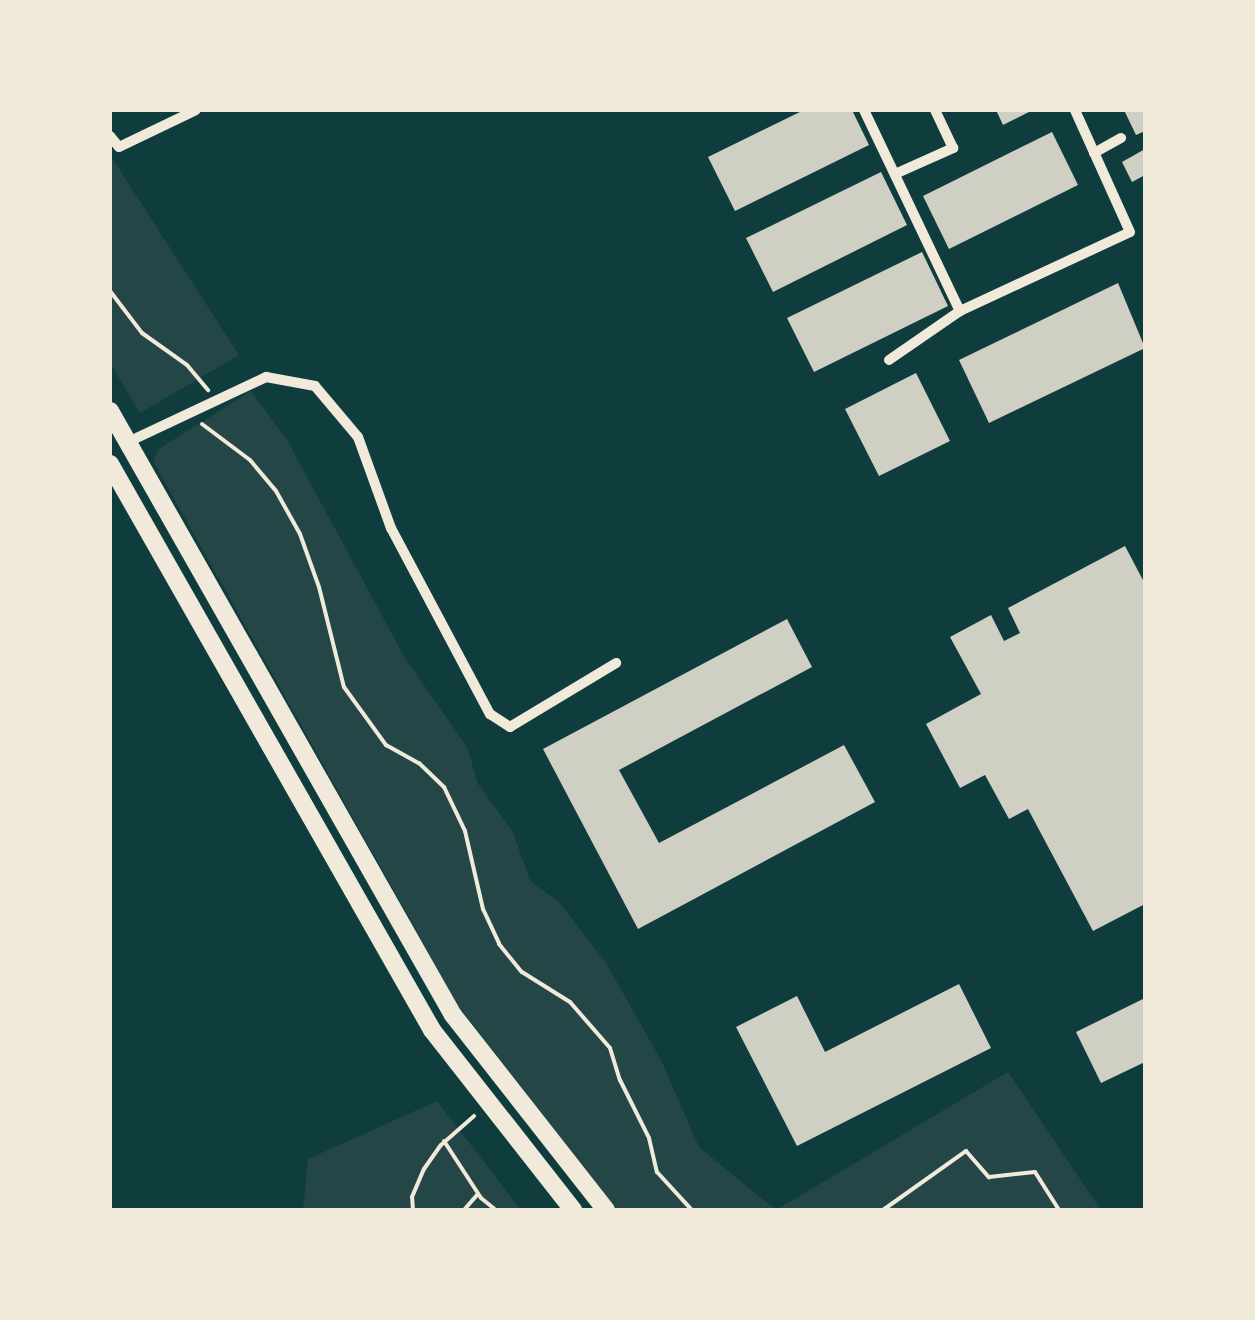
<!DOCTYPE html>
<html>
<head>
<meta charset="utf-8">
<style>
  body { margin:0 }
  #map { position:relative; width:1255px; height:1320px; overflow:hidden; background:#0f3d3e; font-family:"Golos Text",sans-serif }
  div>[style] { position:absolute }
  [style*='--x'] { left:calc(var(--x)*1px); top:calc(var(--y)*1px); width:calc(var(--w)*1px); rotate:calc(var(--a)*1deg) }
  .green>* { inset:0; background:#244646 }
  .building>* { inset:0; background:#cfcfc3 }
  .path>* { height:4px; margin:-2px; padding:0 2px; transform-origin:2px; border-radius:2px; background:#f1e9da }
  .minor>* { height:10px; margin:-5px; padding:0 5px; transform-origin:5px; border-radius:5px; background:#f1e9da }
  .trunk>* { height:18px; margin:-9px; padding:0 9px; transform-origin:9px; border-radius:9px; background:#f1e9da }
  span { translate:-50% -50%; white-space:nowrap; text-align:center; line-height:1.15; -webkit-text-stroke:9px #f1e9da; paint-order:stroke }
  .frame { position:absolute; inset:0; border:112px solid #f1e9da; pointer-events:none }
</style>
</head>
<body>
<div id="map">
  <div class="green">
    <div style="clip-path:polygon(110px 155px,239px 355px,140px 413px,110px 363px)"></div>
    <div style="clip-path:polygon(251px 391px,287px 440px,405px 658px,467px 747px,478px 784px,513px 832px,530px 881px,559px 902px,606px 963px,661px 1060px,699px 1147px,776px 1210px,1008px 1072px,1101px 1210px,616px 1210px,458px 1005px,154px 463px,157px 450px)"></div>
    <div style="clip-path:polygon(437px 1101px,521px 1210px,303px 1210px,308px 1159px)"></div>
  </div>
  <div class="building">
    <div style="clip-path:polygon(804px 110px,852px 110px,869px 145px,735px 211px,708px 157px)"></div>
    <div style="clip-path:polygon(996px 110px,1033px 110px,1003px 125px)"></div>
    <div style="clip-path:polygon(1124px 110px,1145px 110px,1145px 131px,1136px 135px)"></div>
    <div style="clip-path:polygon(1052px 132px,1078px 185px,949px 249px,923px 196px)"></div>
    <div style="clip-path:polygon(1145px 149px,1145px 175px,1132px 182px,1122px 162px)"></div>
    <div style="clip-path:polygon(881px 172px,907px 225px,773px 292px,746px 238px)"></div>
    <div style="clip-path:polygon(922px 252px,948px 306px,814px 372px,787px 318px)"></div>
    <div style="clip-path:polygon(1118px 283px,1145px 348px,989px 423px,959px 360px)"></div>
    <div style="clip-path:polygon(916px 373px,950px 441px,879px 476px,845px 409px)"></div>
    <div style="clip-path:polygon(1125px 546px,1145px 584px,1145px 904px,1093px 931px,1028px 809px,1009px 819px,985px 775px,960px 788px,926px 724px,981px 694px,950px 637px,991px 615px,1004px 641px,1020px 633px,1008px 608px)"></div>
    <div style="clip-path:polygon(787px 619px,812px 667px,619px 770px,659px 843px,844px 745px,875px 802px,638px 929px,543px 749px)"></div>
    <div style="clip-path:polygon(959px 984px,991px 1048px,797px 1146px,736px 1027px,797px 996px,825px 1052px)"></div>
    <div style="clip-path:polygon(1145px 998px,1145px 1062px,1101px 1083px,1076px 1032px)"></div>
  </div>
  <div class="path">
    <div style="--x:110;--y:291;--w:53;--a:52.7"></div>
    <div style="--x:142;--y:333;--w:55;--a:35.4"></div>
    <div style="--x:187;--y:365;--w:33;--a:50"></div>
    <div style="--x:202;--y:424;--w:60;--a:36.9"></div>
    <div style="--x:250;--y:460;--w:40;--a:50"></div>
    <div style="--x:276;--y:491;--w:49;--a:60.8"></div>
    <div style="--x:300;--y:534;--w:56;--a:70.3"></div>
    <div style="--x:319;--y:587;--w:103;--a:76"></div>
    <div style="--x:344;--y:687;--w:72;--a:54.1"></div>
    <div style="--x:386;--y:745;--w:38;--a:29"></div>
    <div style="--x:419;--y:763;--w:35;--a:44"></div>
    <div style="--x:444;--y:787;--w:49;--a:64.5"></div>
    <div style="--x:465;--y:831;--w:80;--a:77"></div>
    <div style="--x:483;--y:909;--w:38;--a:65"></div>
    <div style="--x:499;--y:944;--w:36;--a:51"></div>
    <div style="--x:522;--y:972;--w:57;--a:32"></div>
    <div style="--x:570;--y:1002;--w:61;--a:49"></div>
    <div style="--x:610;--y:1048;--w:34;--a:73"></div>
    <div style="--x:620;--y:1080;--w:65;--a:63.4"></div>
    <div style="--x:649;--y:1138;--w:35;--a:77"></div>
    <div style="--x:657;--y:1172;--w:52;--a:47.4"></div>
    <div style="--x:444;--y:1141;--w:68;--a:57"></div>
    <div style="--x:481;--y:1198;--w:19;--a:39"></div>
    <div style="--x:413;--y:1210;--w:13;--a:-94"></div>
    <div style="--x:412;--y:1197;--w:30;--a:-67"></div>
    <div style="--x:424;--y:1169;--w:29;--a:-55"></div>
    <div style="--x:441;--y:1145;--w:44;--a:-41.3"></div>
    <div style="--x:464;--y:1210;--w:20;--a:-49"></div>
    <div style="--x:883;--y:1210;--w:102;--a:-35.4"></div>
    <div style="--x:966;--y:1151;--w:35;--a:49"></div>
    <div style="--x:989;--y:1177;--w:46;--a:-6.2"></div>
    <div style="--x:1035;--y:1172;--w:45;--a:57.7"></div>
  </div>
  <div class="minor">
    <div style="--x:864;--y:110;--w:223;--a:64.5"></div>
    <div style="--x:110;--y:136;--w:14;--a:51"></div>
    <div style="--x:119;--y:147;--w:85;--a:-25.7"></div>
    <div style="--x:1094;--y:153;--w:31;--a:-29"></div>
    <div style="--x:895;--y:174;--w:64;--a:-24.1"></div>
    <div style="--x:953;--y:148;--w:42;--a:-115.3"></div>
    <div style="--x:889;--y:360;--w:86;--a:-34.6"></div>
    <div style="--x:960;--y:311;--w:187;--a:-24.9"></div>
    <div style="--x:1130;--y:232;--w:134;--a:-114.3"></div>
    <div style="--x:128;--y:442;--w:153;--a:-25.2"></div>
    <div style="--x:266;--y:377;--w:50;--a:10.4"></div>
    <div style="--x:315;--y:386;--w:67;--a:49.9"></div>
    <div style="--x:358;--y:437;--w:97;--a:70.1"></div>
    <div style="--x:391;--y:528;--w:211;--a:62"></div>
    <div style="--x:490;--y:714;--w:24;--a:33"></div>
    <div style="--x:510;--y:727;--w:124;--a:-31.1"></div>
  </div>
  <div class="trunk">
    <div style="--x:110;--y:411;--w:695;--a:60.41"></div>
    <div style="--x:453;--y:1015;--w:248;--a:51.9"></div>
    <div style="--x:110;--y:464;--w:651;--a:60.36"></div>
    <div style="--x:432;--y:1030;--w:229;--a:51.9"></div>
  </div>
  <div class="frame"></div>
</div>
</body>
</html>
